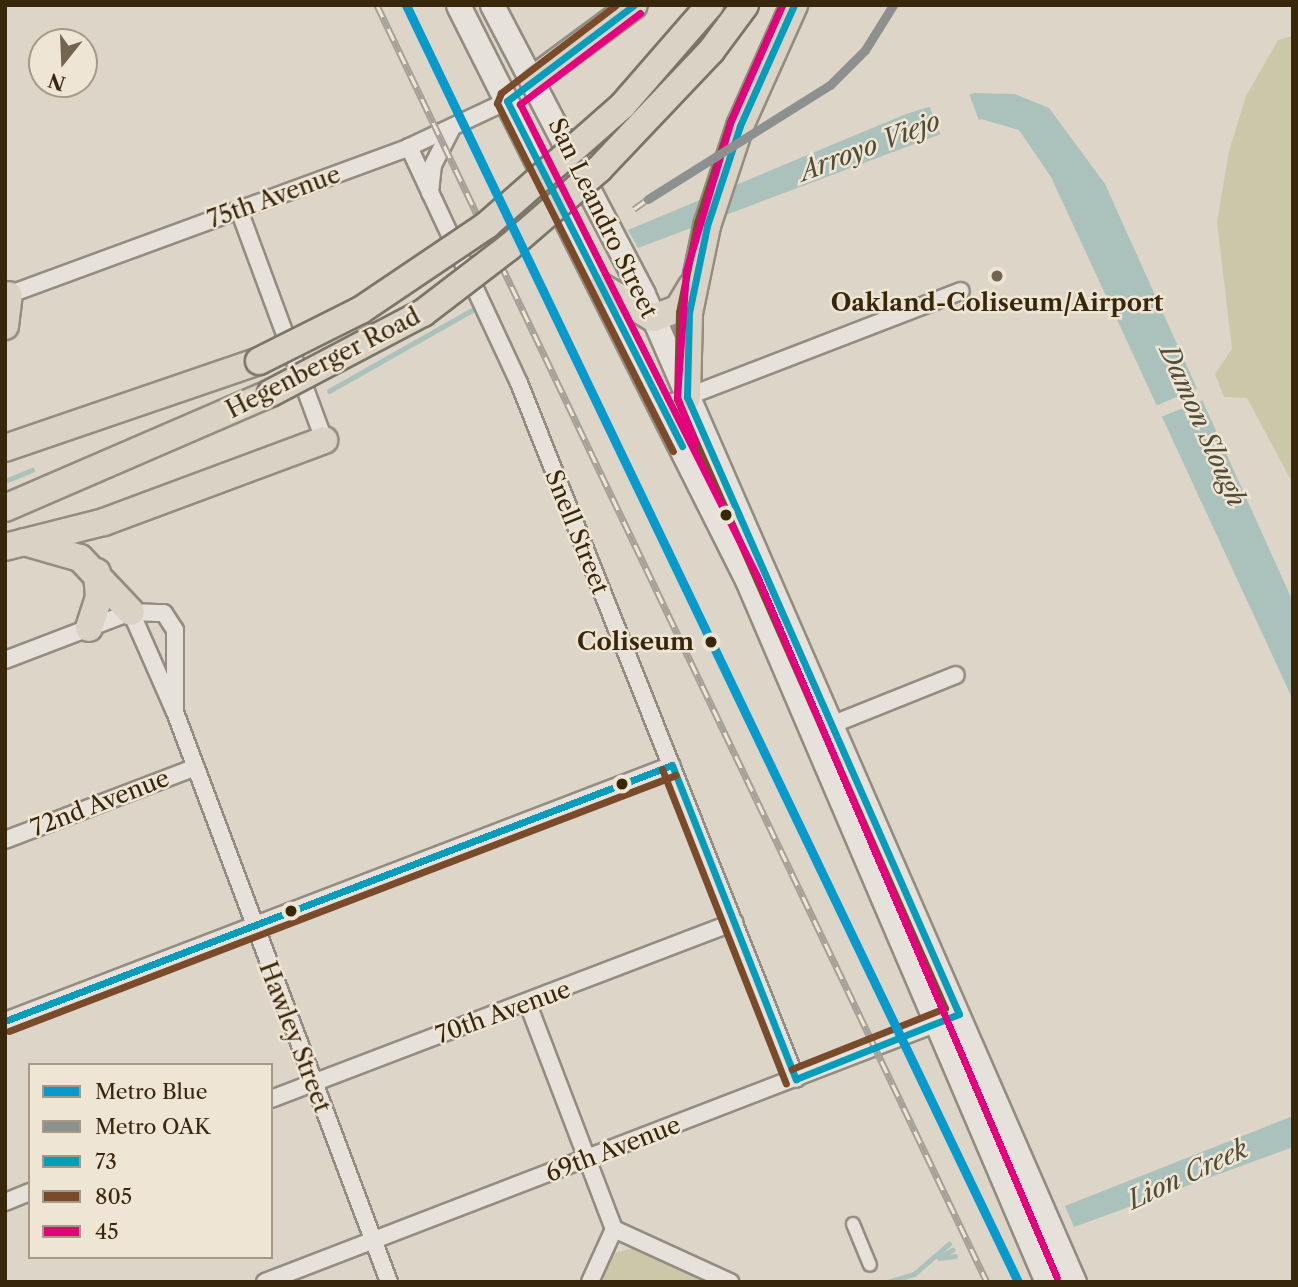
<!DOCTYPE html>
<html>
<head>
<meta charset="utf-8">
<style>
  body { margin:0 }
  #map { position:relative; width:1298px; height:1287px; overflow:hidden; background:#ddd5c8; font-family:"Libre Caslon Text",serif }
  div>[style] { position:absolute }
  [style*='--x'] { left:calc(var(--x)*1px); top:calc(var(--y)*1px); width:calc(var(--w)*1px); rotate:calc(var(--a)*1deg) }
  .green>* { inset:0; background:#cac8a9 }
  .water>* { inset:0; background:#abc1bb }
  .pier>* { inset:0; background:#ddd5c8 }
  .stream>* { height:4.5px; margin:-2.25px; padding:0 2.25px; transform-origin:2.25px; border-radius:2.25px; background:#abc1bb }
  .roads { filter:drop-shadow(2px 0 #938c81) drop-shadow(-2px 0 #938c81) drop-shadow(0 2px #938c81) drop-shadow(0 -2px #938c81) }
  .pedestrian>* { height:12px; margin:-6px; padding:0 6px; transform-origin:6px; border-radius:6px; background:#e6e1da }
  .minor>* { height:16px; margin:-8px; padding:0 8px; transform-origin:8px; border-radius:8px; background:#e6e1da }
  .secondary>* { height:23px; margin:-11.5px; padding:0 11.5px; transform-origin:11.5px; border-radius:11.5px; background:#e6e1da }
  .primary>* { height:26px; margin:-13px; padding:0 13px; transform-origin:13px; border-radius:13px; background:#d9d2c5 }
  .rail>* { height:7px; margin-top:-3.5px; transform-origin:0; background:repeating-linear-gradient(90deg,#efe5d5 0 13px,#a5a098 0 26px); box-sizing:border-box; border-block:2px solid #a5a098 }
  .bridges { filter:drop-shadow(2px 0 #7b7469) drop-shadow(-2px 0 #7b7469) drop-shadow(0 2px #7b7469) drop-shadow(0 -2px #7b7469) }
  .primary-bridge>* { height:26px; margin:-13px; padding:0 13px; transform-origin:13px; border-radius:13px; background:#d9d2c5 }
  .bus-1>* { height:7px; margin:-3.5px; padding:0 3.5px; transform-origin:3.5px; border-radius:3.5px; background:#069cbb }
  .bus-2>* { height:7px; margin:-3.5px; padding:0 3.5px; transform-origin:3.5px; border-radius:3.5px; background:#7a4b2a }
  .bus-3>* { height:7px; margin:-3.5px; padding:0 3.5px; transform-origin:3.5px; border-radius:3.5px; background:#e5007d }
  .metro-1>* { height:9px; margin:-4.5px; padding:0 4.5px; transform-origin:4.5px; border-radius:4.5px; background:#099acd }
  .metro-2>* { height:9px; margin:-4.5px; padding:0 4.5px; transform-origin:4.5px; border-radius:4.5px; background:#8c908e }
  .dots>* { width:19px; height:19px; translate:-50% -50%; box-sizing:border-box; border:4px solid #efe5d5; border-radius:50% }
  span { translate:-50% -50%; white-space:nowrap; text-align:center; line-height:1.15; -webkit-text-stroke:5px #efe5d5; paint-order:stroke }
  .street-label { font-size:24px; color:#39270c }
  .poi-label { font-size:24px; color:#39270c; font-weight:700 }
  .stop-label { font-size:24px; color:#39270c; font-weight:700 }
  .right { translate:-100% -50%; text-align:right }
  .water-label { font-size:26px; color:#504c36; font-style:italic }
  .frame { position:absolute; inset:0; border:7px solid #39270c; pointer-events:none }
  .legend { position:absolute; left:28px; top:1063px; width:245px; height:196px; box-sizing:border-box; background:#efe5d5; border:2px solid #a69985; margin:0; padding:9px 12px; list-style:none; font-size:21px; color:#39270c }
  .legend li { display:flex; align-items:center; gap:14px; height:35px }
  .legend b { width:35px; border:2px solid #a69985 }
  .north { position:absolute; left:28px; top:28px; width:70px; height:70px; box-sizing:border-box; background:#efe5d5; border:2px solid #a69985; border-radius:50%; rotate:198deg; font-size:19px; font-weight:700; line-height:28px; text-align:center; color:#39270c }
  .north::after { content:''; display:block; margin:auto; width:24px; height:32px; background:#72644e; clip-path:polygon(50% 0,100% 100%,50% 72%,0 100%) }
</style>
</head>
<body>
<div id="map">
  <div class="green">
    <div style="clip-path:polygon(1293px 36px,1293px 484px,1247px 398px,1224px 397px,1215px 374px,1232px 349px,1217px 222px,1229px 151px,1246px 96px,1278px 40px)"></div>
    <div style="clip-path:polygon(634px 1248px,708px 1282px,601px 1282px,614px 1253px)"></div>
  </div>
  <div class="water">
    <div style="clip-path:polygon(974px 93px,1015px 94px,1049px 108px,1105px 184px,1293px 602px,1293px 700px,1051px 177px,1019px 130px,981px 119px,638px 248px,628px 230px,906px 114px)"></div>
    <div style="clip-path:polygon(1293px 1116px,1293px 1147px,1074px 1227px,1065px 1206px)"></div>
  </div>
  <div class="pier">
    <div style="clip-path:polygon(968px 91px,980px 123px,941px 136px,929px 105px)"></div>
    <div style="clip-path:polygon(1200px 387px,1206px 399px,1158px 418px,1153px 407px)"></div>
  </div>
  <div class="stream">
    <div style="--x:329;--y:391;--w:164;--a:-29.5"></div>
    <div style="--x:5;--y:481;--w:29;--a:-22"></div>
    <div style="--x:942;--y:1256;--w:12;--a:-31"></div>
    <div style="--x:939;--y:1258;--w:16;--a:-7"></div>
    <div style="--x:888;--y:1282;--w:27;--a:-17"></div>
    <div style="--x:914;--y:1274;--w:46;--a:-40.6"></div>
  </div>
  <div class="roads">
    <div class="pedestrian">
      <div style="--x:853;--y:1224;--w:44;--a:67.5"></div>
    </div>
    <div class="minor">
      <div style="--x:409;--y:147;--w:260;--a:65"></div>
      <div style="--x:519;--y:383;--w:749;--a:68.3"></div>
      <div style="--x:430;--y:193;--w:28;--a:-84"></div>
      <div style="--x:433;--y:165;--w:39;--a:-63"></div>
      <div style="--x:239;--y:210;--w:245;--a:69.7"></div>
      <div style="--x:5;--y:296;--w:431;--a:-20.2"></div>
      <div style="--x:409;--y:147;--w:108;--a:-25.1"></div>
      <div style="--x:663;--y:406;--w:319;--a:-21.1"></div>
      <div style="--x:131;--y:612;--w:109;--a:66.3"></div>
      <div style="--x:175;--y:712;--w:609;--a:69.42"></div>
      <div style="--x:5;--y:660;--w:135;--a:-20.9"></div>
      <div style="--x:131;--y:612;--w:33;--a:2"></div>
      <div style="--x:164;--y:613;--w:20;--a:57"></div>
      <div style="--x:175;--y:630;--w:80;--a:90"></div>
      <div style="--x:821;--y:729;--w:145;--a:-21.8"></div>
      <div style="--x:5;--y:840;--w:204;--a:-20.9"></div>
      <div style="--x:528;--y:1004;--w:241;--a:69.1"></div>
      <div style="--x:614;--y:1229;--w:58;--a:114.4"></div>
      <div style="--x:5;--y:1021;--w:714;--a:-21"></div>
      <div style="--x:271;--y:1099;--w:496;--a:-20.9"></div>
      <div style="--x:5;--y:1202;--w:27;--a:-22"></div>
      <div style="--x:614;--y:1229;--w:128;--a:24.6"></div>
      <div style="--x:265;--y:1282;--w:729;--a:-21.07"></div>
    </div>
    <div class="secondary">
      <div style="--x:458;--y:5;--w:644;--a:63.32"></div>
      <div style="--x:747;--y:580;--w:763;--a:66.86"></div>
      <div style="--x:492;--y:5;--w:326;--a:62.4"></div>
      <div style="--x:643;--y:294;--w:1078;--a:66.43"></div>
    </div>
    <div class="primary">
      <div style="--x:534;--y:79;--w:124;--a:-36.5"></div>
      <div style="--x:602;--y:287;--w:60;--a:31.3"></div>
      <div style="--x:653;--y:318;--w:27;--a:-20"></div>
      <div style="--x:678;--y:309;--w:26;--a:-59"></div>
      <div style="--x:5;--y:326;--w:31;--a:-83"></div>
      <div style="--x:687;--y:397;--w:84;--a:-88.6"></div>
      <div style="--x:689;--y:313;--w:89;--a:-78.3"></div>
      <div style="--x:707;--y:226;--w:105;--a:-71.7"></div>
      <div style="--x:740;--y:126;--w:133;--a:-65.9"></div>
      <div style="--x:5;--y:448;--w:268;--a:-18.9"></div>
      <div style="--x:5;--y:508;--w:290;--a:-23.4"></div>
      <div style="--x:24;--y:542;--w:58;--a:15.9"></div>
      <div style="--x:80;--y:558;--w:74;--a:46.6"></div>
      <div style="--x:5;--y:547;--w:102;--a:-14.2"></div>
      <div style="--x:104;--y:522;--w:235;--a:-20.4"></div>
      <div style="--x:89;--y:628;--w:33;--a:-72"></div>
      <div style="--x:99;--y:597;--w:25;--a:-95"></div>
    </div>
  </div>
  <div class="rail">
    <div style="--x:377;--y:5;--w:1415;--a:64.47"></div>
    <div style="--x:634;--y:209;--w:17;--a:-36"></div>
  </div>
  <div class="bridges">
    <div class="primary-bridge">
      <div style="--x:259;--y:361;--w:114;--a:-26.6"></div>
      <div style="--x:361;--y:310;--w:152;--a:-34"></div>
      <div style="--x:487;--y:225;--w:181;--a:-41.4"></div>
      <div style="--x:623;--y:105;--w:133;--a:-49"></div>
      <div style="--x:271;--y:393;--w:172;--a:-27.8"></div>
      <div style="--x:423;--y:313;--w:108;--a:-37.5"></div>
      <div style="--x:509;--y:247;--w:119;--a:-40.9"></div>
      <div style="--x:599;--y:169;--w:163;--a:-46.5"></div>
      <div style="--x:711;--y:51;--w:57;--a:-53.5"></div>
    </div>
  </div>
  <div class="bus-1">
    <div style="--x:634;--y:5;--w:159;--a:142.9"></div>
    <div style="--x:507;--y:101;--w:387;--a:63.1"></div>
    <div style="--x:794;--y:5;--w:133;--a:114.1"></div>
    <div style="--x:740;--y:126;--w:105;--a:108.3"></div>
    <div style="--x:707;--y:226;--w:89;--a:101.7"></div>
    <div style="--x:689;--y:313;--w:84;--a:91.4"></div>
    <div style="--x:687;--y:397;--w:674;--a:66.21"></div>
    <div style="--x:959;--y:1014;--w:175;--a:158.3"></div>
    <div style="--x:672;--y:765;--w:338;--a:68.5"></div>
    <div style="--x:5;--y:1021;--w:714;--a:-21"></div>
  </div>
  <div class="bus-2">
    <div style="--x:616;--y:5;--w:145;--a:142.6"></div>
    <div style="--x:501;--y:93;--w:11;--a:112"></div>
    <div style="--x:497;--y:103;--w:390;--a:63.2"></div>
    <div style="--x:782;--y:5;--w:128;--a:114"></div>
    <div style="--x:730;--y:122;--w:106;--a:108.1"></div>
    <div style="--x:697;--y:223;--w:91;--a:101.4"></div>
    <div style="--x:679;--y:312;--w:87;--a:91.3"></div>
    <div style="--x:677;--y:399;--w:665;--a:66.25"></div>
    <div style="--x:945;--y:1008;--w:165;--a:158.3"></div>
    <div style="--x:662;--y:769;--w:338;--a:68.5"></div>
    <div style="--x:9;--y:1031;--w:714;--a:-21"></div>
  </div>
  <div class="bus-3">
    <div style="--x:640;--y:13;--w:151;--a:142.8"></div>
    <div style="--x:520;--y:104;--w:528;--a:63.34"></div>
    <div style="--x:757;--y:576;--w:763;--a:66.86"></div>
    <div style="--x:695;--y:442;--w:48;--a:-111.8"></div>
    <div style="--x:677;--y:397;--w:126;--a:-85.9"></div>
    <div style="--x:686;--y:271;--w:154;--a:-73.4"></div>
    <div style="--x:730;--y:123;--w:129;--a:-66.2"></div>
  </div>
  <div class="metro-1">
    <div style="--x:406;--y:5;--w:1416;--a:64.39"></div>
  </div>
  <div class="metro-2">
    <div style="--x:648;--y:199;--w:215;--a:-32.1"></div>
    <div style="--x:830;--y:85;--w:49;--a:-45"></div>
    <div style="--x:865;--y:50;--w:53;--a:-58.1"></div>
  </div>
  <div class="dots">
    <div style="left:997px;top:276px;background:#72644e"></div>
    <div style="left:726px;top:515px;background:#39270c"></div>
    <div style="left:711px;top:642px;background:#39270c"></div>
    <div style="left:622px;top:784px;background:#39270c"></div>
    <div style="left:291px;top:911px;background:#39270c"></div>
  </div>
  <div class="street-label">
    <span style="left:274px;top:197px;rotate:-20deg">75th Avenue</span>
    <span style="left:603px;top:218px;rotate:64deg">San Leandro Street</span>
    <span style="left:323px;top:363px;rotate:-27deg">Hegenberger Road</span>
    <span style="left:577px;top:532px;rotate:68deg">Snell Street</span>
    <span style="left:100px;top:803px;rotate:-21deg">72nd Avenue</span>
    <span style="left:503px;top:1012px;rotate:-20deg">70th Avenue</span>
    <span style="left:295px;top:1037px;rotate:69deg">Hawley Street</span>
    <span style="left:613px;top:1149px;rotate:-21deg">69th Avenue</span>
  </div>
  <div class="poi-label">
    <span style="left:997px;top:303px">Oakland-Coliseum/Airport</span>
  </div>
  <div class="stop-label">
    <span class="right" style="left:694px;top:642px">Coliseum</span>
  </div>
  <div class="water-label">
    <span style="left:870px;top:147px;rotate:-21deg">Arroyo Viejo</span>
    <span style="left:1202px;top:426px;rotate:66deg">Damon Slough</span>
    <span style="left:1188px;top:1175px;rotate:-25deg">Lion Creek</span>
  </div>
  <div class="frame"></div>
  <ul class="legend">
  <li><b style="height:9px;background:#099acd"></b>Metro Blue</li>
  <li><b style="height:9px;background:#8c908e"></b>Metro OAK</li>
  <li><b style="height:9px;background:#069cbb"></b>73</li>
  <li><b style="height:9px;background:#7a4b2a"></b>805</li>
  <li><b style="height:9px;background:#e5007d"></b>45</li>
  </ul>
  <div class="north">N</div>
</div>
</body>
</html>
